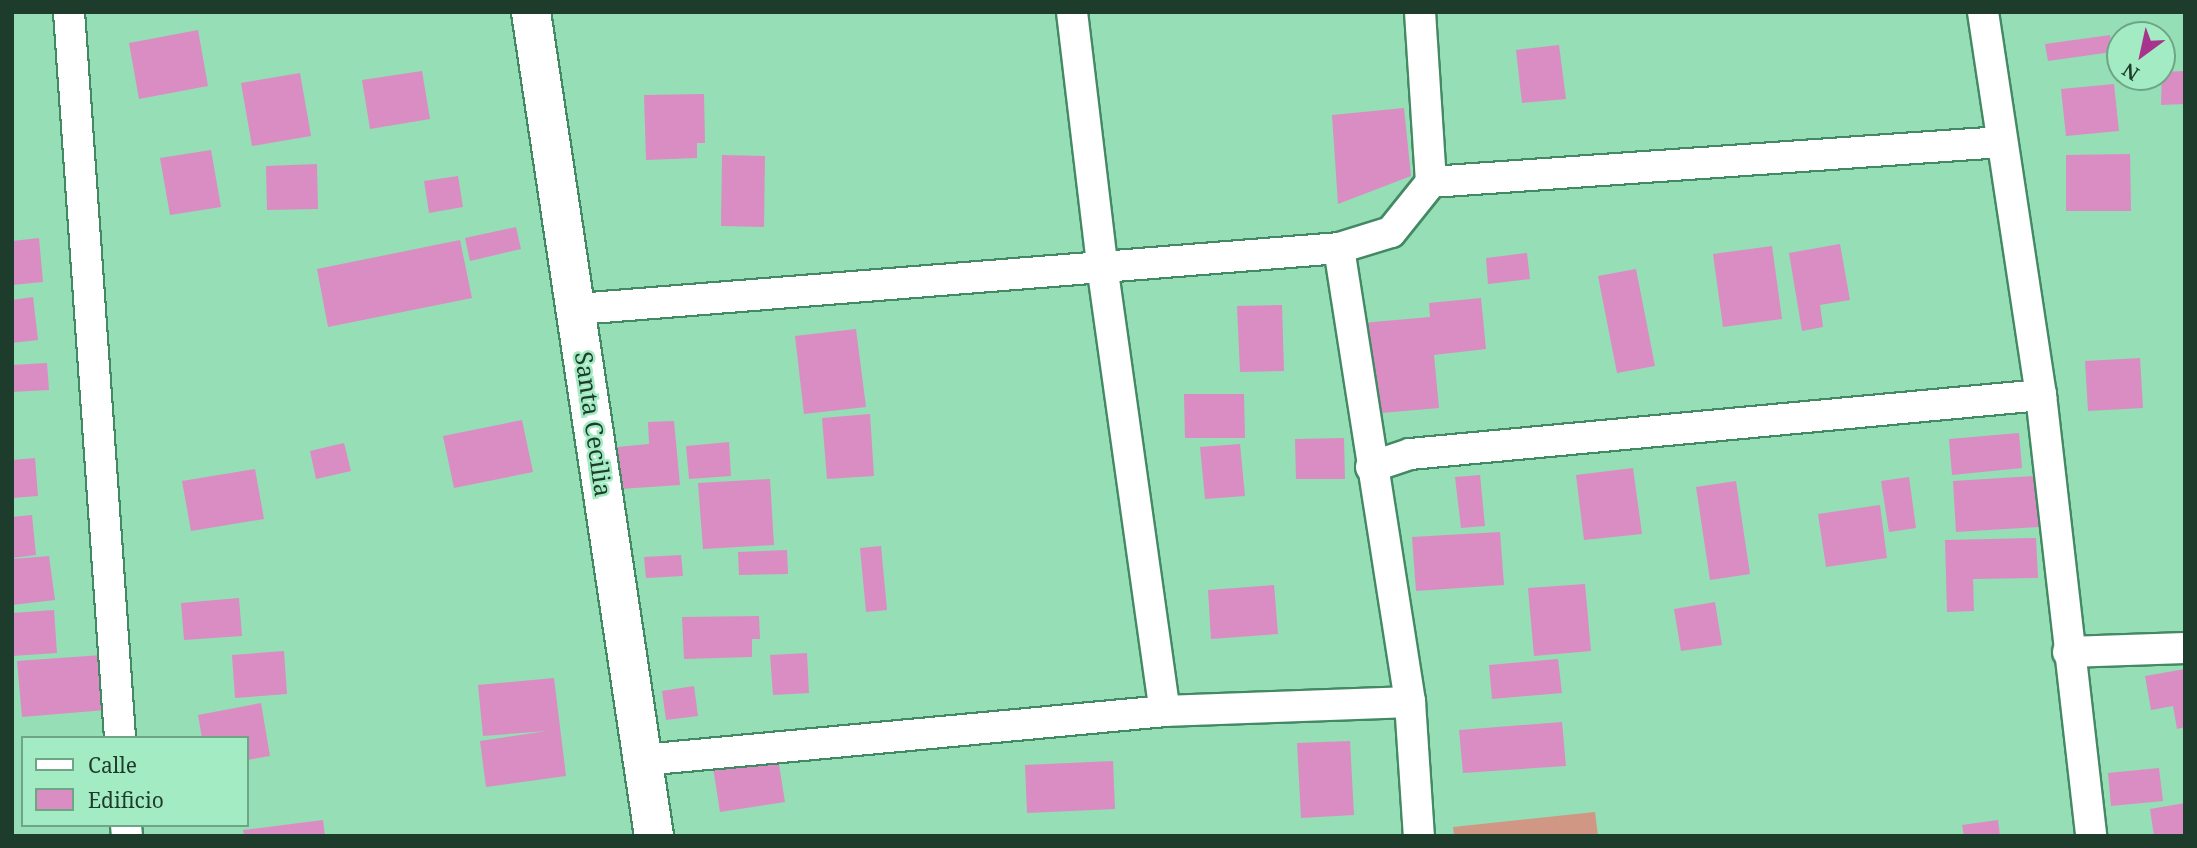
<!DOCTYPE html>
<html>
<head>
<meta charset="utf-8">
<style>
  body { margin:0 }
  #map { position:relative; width:2197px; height:848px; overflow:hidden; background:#96deb5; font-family:"Noto Serif",serif }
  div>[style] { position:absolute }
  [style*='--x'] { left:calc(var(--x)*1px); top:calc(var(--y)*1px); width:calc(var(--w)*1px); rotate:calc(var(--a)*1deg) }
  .green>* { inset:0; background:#d09785 }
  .building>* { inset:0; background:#da8dc3 }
  .roads { filter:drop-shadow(2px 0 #438964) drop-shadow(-2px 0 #438964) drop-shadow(0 2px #438964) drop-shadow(0 -2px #438964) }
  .street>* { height:30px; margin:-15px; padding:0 15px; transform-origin:15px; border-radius:15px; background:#fff }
  .secondary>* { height:38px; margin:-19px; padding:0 19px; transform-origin:19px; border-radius:19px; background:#fff }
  span { translate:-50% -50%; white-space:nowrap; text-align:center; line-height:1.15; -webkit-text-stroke:5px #a3ebc2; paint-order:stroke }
  .street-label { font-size:24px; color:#1e3c2c }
  .frame { position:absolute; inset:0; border:14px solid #1e3c2c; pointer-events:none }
  .legend { position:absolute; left:21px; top:736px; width:228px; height:91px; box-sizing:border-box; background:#a3ebc2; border:2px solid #6ea586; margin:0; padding:9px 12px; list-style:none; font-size:21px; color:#1e3c2c }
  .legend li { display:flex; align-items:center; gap:14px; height:35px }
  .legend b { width:35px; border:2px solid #6ea586 }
  .north { position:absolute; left:2106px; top:21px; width:70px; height:70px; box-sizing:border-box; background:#a3ebc2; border:2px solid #6ea586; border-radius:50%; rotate:213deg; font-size:19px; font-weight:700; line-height:28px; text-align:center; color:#1e3c2c }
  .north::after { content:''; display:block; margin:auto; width:24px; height:32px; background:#a8338c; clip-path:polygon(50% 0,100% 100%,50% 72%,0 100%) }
</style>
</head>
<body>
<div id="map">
  <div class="green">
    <div style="clip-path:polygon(1595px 812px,1598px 836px,1454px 836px,1453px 827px)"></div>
  </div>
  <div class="building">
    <div style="clip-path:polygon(198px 30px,208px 86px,139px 99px,129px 43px)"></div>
    <div style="clip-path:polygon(2110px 35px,2112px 52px,2048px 61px,2045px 44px)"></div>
    <div style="clip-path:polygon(1559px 45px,1566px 99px,1522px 103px,1516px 50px)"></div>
    <div style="clip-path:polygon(422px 71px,430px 119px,370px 129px,362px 80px)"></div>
    <div style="clip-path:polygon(2185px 71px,2185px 104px,2161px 105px,2162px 72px)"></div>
    <div style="clip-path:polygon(300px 73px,311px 136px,252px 146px,241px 83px)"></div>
    <div style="clip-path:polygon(2114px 84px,2119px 131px,2066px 136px,2061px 89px)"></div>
    <div style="clip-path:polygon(704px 94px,705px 143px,697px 143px,697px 158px,646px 160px,644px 95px)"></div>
    <div style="clip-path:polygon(1404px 108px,1411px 176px,1338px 204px,1332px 115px)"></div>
    <div style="clip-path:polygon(211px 150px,221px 207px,170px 215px,160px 158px)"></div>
    <div style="clip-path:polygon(2130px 154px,2131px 211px,2066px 211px,2066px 155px)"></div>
    <div style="clip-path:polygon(722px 155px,765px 156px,764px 227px,721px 226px)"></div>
    <div style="clip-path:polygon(317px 164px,318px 209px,267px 210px,266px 166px)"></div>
    <div style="clip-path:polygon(458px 176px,463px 207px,429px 213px,424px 181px)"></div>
    <div style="clip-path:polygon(516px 227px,521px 249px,470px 261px,465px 238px)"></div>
    <div style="clip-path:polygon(39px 238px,43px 282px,12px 285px,12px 241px)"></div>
    <div style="clip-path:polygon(460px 240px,472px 298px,328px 327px,317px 269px)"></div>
    <div style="clip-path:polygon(1840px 244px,1850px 300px,1820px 305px,1823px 327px,1802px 331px,1789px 253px)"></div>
    <div style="clip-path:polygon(1772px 246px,1782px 319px,1723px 327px,1713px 254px)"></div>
    <div style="clip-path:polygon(1527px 253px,1530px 279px,1488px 284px,1486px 258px)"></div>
    <div style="clip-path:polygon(1636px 269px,1655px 366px,1617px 373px,1598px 276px)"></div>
    <div style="clip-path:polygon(33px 297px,38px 340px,12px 343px,12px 300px)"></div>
    <div style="clip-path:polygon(1481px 298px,1486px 349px,1434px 355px,1439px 408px,1370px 414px,1362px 323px,1430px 317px,1429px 303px)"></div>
    <div style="clip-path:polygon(1282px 305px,1284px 371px,1240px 372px,1237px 306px)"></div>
    <div style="clip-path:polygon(856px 329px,866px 407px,804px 414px,795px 336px)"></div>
    <div style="clip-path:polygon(2140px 358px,2143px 408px,2088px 411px,2085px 361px)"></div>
    <div style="clip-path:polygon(47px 363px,49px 390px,12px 392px,12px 365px)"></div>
    <div style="clip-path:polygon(1184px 394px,1244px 394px,1245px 438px,1185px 438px)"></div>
    <div style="clip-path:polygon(870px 414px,874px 476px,827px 479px,822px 418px)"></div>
    <div style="clip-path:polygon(522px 420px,533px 472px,454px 488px,443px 436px)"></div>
    <div style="clip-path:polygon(674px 421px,680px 485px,620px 489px,617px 447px,649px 444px,648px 422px)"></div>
    <div style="clip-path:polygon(2019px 433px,2022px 468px,1952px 475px,1949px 439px)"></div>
    <div style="clip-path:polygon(1344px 438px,1345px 479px,1296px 479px,1295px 439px)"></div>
    <div style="clip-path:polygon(729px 442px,731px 476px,689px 479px,686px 446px)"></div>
    <div style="clip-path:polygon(344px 443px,351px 471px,316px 479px,310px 451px)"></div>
    <div style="clip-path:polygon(1240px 444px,1245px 496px,1205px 499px,1200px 447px)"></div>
    <div style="clip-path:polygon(35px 458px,38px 496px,12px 498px,12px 460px)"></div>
    <div style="clip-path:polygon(1633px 468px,1642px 534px,1584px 540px,1576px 475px)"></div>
    <div style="clip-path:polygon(255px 469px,264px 519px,191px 531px,182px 481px)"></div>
    <div style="clip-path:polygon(1480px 475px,1485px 526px,1461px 528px,1455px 477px)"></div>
    <div style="clip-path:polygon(2035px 476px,2039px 527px,1956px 532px,1953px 481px)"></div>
    <div style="clip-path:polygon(1909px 477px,1916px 528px,1889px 532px,1881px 481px)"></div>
    <div style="clip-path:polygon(770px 479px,774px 545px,703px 549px,698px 483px)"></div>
    <div style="clip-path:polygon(1736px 481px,1750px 574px,1710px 580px,1696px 487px)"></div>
    <div style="clip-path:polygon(1880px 505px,1887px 558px,1826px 567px,1818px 514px)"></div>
    <div style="clip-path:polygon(32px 515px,36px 555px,12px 558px,12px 517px)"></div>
    <div style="clip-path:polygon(1500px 532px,1504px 585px,1416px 591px,1412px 537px)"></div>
    <div style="clip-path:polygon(2036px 538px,2038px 578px,1973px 579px,1974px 611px,1947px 612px,1945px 540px)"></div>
    <div style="clip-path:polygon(881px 546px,887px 610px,866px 612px,860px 548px)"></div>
    <div style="clip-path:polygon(787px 550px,788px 574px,739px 575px,738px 552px)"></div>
    <div style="clip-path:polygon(681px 555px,683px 576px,646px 578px,644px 557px)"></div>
    <div style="clip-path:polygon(49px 556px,55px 600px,12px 605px,12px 559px)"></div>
    <div style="clip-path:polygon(1585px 584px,1591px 651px,1534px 656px,1528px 588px)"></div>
    <div style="clip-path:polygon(1274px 585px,1278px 634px,1211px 639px,1208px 590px)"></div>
    <div style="clip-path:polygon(239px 598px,242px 636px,184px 640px,181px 603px)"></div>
    <div style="clip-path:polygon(1715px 602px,1722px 645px,1681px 651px,1674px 609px)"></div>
    <div style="clip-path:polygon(54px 610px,57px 653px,12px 656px,12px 613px)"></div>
    <div style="clip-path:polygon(759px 616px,760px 639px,752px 639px,752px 657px,684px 659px,682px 617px)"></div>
    <div style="clip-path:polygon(284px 651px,287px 694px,235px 698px,232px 655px)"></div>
    <div style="clip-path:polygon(807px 653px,809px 693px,773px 695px,770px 655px)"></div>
    <div style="clip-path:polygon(102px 655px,106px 710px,22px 717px,17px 661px)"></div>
    <div style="clip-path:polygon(1558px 659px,1562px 693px,1492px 699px,1489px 665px)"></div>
    <div style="clip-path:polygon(2185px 669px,2185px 727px,2177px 729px,2173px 706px,2151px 710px,2145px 676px)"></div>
    <div style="clip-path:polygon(554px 678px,566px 776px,486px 787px,480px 741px,547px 731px,483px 736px,478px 685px)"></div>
    <div style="clip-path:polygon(694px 686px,698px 716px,666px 720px,662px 691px)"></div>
    <div style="clip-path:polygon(261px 703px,270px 756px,247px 760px,247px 738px,202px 738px,198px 715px)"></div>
    <div style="clip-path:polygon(1562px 722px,1566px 766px,1463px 773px,1459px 730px)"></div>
    <div style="clip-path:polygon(1350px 741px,1354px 815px,1301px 818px,1297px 743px)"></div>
    <div style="clip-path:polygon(777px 752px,785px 802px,720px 812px,712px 761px)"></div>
    <div style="clip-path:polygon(1113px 761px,1115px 809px,1027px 813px,1025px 765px)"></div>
    <div style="clip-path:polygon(2159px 768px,2163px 801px,2111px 806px,2108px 773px)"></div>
    <div style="clip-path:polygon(2185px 803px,2185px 836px,2154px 836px,2150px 809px)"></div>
    <div style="clip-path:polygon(323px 820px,325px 836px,244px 836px,243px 830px)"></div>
    <div style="clip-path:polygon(1998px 820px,2000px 836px,1964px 836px,1962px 825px)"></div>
  </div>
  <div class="roads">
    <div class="street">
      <div style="--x:69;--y:12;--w:728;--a:85.98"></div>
      <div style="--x:1072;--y:12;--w:255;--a:83.2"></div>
      <div style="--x:1102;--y:265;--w:450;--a:82"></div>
      <div style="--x:1983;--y:12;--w:387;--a:81.4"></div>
      <div style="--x:2041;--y:395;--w:444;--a:83.5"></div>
      <div style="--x:1431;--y:182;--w:572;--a:-4.01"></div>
      <div style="--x:1339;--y:248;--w:460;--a:81.1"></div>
      <div style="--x:1410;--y:702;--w:134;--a:86.2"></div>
      <div style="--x:578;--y:309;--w:763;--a:-4.58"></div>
      <div style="--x:1339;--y:248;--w:54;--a:-17.1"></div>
      <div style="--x:1391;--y:232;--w:64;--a:-51.3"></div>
      <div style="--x:1431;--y:182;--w:170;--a:-93.7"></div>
      <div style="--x:1371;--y:467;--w:41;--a:-18.4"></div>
      <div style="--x:1410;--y:454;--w:634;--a:-5.34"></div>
      <div style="--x:2068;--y:652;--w:117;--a:-2"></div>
      <div style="--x:643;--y:760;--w:524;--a:-5.36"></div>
      <div style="--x:1165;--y:711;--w:245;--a:-2.1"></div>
      <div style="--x:126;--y:825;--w:11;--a:85"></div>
    </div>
    <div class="secondary">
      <div style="--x:531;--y:12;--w:833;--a:81.51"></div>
    </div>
  </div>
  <div class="street-label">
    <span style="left:594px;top:424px;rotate:82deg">Santa Cecilia</span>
  </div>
  <div class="frame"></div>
  <ul class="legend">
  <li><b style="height:9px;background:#fff"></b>Calle</li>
  <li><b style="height:19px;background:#da8dc3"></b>Edificio</li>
  </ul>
  <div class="north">N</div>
</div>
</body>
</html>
